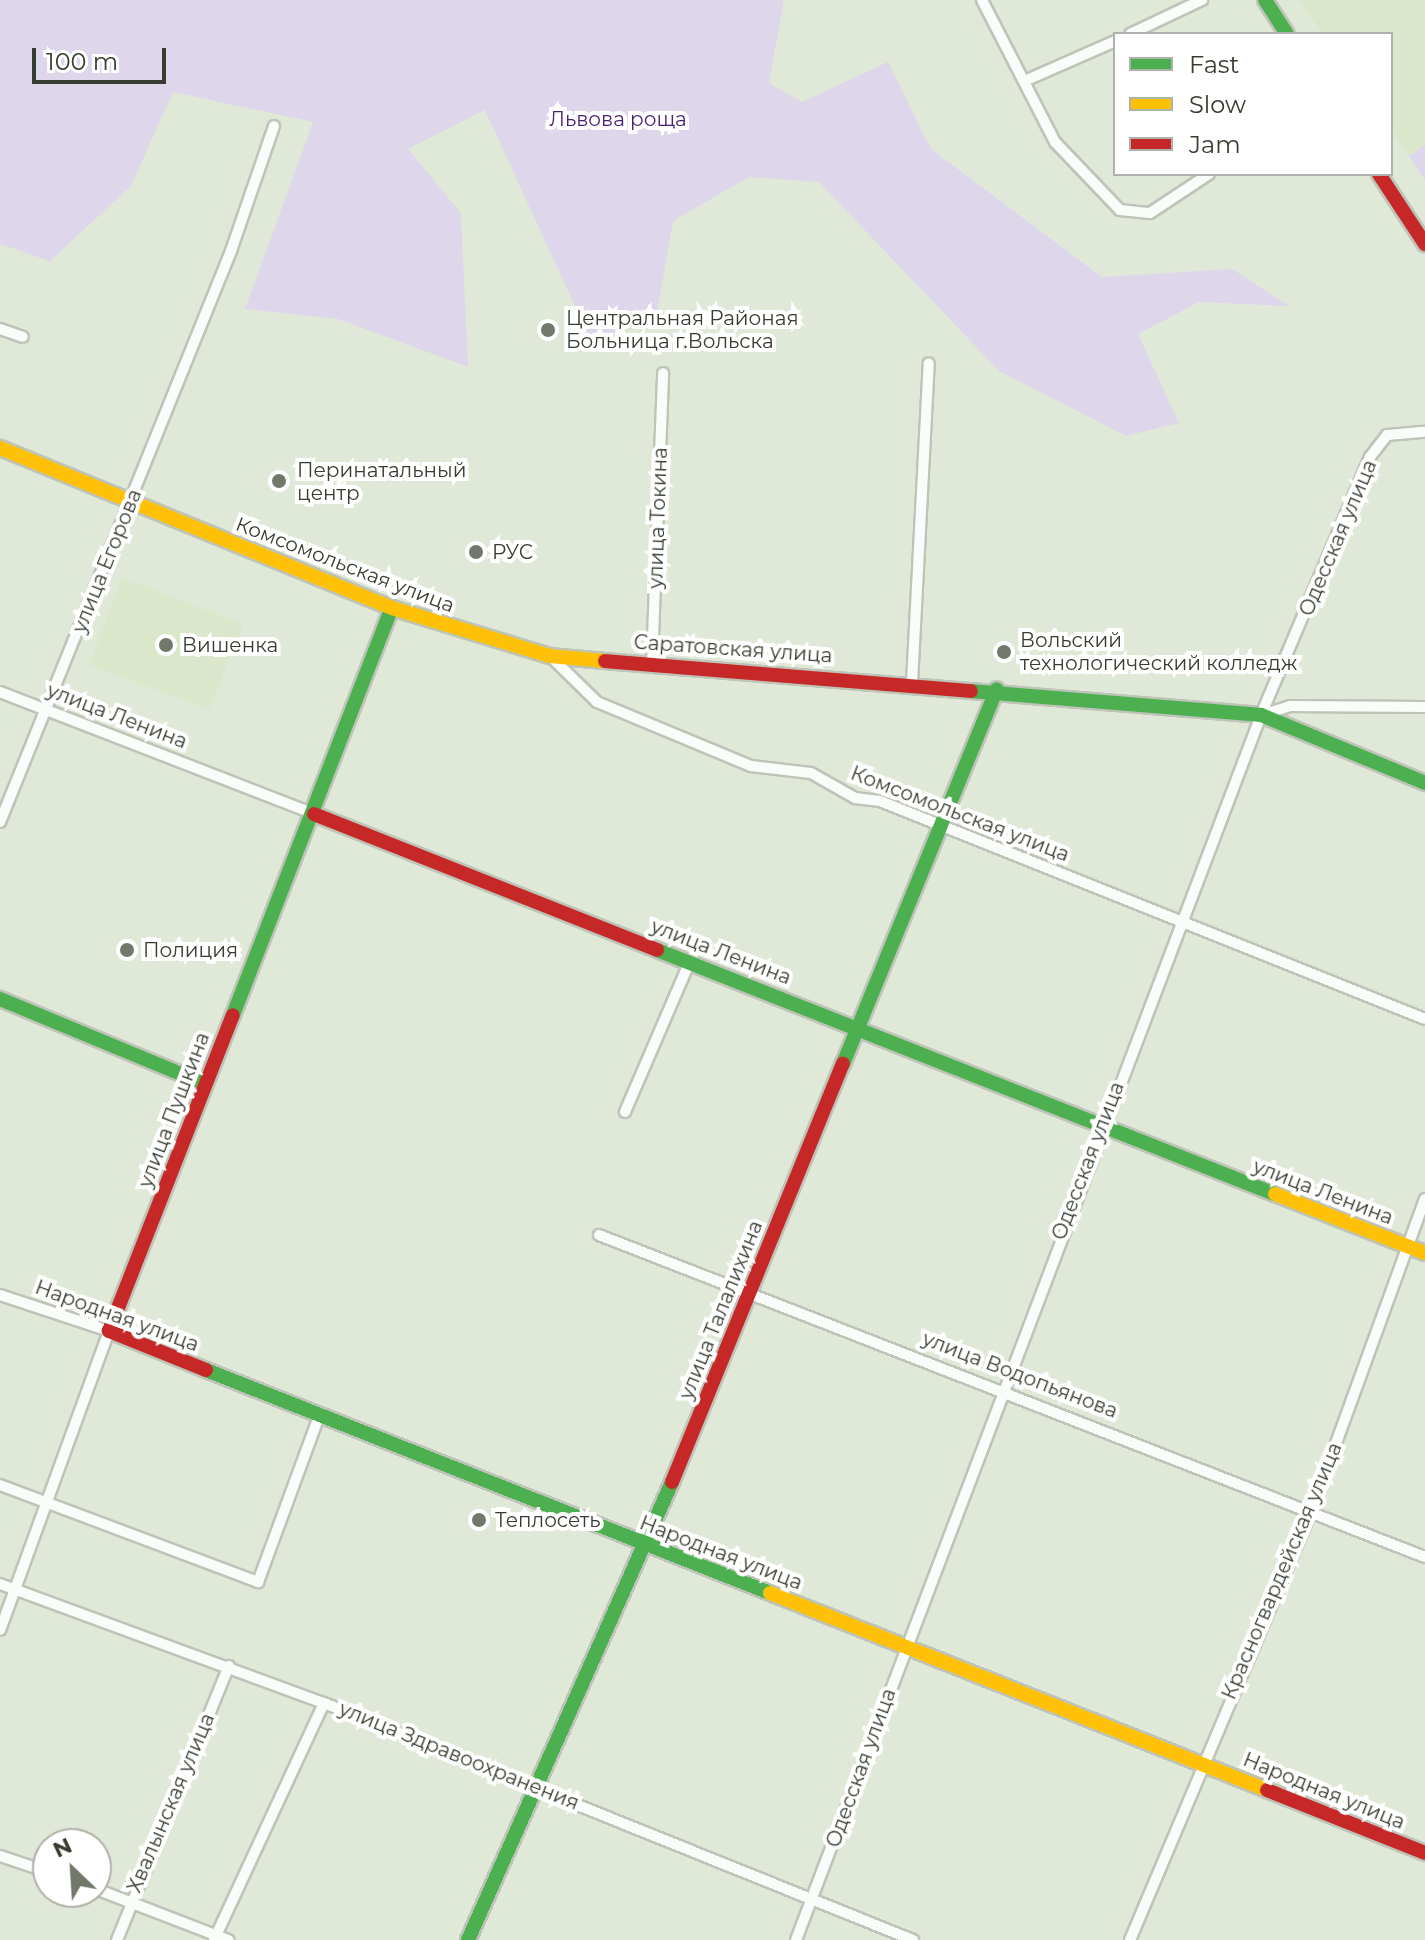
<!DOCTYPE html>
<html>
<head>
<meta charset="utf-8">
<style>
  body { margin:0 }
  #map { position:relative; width:1425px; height:1940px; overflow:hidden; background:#e0e9d7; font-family:Montserrat,sans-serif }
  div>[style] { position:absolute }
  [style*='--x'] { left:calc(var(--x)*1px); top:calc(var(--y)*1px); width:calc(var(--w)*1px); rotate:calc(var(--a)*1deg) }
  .built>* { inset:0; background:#dae7ca }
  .green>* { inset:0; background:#ded7eb }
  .roads { filter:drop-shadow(2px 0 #bec4b7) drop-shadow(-2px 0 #bec4b7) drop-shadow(0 2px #bec4b7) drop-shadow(0 -2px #bec4b7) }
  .street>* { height:10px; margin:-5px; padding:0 5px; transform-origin:5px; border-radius:5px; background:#fafcf9 }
  .fast>* { height:14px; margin:-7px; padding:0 7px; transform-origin:7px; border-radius:7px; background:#4caf50 }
  .slow>* { height:14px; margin:-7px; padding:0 7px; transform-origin:7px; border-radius:7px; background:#ffc107 }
  .jam>* { height:14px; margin:-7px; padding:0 7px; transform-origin:7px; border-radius:7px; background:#c62828 }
  .dots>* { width:22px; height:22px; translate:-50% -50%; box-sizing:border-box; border:4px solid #fff; border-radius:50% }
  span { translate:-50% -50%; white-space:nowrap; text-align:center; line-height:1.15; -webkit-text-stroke:8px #fff; paint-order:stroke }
  .park-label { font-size:20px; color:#491f72 }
  .poi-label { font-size:20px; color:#363c2f }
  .left { translate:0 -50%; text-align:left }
  .street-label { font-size:20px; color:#363c2f }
  .legend { position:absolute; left:1113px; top:32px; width:280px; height:144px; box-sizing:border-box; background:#fff; border:2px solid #afb1ac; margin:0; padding:10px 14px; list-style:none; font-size:24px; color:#363c2f }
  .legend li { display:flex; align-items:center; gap:16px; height:40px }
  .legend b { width:40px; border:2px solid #afb1ac }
  .north { position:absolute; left:32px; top:1828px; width:80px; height:80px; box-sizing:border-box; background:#fff; border:2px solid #afb1ac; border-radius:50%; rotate:335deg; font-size:22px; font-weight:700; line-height:32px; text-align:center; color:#363c2f }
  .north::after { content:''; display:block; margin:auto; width:28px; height:36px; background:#72796a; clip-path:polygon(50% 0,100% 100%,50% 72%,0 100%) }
  .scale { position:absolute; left:32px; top:48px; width:134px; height:36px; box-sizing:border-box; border:4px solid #363c2f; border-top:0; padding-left:10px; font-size:24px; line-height:28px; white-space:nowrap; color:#363c2f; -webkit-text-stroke:6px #fff; paint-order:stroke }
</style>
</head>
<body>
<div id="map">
  <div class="built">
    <div style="clip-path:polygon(1299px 0,1425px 0,1425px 145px,1409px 156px,1391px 130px,1391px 34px,1323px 34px)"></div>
    <div style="clip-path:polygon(122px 578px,243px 624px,209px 709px,89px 665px)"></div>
  </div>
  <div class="green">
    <div style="clip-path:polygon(0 0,784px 0,769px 83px,802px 102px,888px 62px,931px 149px,1102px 277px,1232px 269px,1289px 306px,1199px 302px,1138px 334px,1179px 423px,1126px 436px,999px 371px,819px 182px,749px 177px,673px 221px,655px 324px,589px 337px,485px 110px,408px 149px,461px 213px,468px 367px,338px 319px,245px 309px,313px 122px,173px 92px,131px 186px,50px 261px,0 244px)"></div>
    <div style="clip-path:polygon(1425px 145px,1425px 180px,1409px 156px)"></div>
  </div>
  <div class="roads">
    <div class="street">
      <div style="--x:982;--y:0;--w:160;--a:62.8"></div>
      <div style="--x:1055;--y:142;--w:94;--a:46.3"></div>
      <div style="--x:1120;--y:210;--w:30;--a:6"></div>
      <div style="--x:1150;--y:213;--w:71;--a:-33.5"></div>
      <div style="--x:1130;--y:34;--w:80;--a:-25.3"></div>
      <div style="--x:1029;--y:79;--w:94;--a:-23.8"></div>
      <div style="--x:0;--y:329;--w:24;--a:19"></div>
      <div style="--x:550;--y:656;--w:66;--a:44.4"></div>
      <div style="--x:597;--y:702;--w:167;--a:22.6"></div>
      <div style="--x:751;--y:766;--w:60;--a:6.7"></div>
      <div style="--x:811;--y:773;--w:51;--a:29.6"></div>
      <div style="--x:855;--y:798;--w:25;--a:7"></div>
      <div style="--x:880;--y:801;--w:587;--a:21.8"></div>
      <div style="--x:652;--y:663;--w:290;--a:-87.8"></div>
      <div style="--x:912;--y:683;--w:320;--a:-87"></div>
      <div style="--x:0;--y:692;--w:337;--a:21.2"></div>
      <div style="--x:1261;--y:715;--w:30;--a:-17"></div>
      <div style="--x:1290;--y:706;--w:135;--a:0.4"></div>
      <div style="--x:0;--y:822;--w:616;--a:-67.97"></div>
      <div style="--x:231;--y:251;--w:132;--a:-71"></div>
      <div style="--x:625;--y:1112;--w:164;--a:-66.7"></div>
      <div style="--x:599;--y:1235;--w:887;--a:21.3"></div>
      <div style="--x:0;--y:1295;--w:115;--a:18.3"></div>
      <div style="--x:109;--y:1331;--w:318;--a:110"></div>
      <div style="--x:0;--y:1485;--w:276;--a:20.6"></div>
      <div style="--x:258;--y:1582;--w:177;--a:-69.8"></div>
      <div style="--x:0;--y:1584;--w:345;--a:20.2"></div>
      <div style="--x:324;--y:1703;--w:635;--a:21.92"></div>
      <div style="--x:0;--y:1856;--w:51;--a:18.4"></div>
      <div style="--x:96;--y:1889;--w:142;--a:21.1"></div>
      <div style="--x:117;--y:1940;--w:296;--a:-67.8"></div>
      <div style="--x:214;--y:1940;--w:261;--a:-65.1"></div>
      <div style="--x:796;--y:1940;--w:1310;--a:-69.21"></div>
      <div style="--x:1261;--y:715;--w:280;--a:-67.1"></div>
      <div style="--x:1370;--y:457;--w:28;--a:-52"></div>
      <div style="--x:1387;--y:435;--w:38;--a:-5"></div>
      <div style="--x:1130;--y:1940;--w:465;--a:-67.1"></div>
      <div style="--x:1311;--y:1512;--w:333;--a:-70"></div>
    </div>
    <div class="fast">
      <div style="--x:1265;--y:0;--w:40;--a:57.1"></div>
      <div style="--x:971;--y:691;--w:291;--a:4.7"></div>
      <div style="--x:1261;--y:715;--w:178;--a:22.5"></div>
      <div style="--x:657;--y:950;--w:664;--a:21.55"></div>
      <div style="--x:0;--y:999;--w:222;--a:22.5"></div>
      <div style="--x:233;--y:1015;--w:437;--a:-68.7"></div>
      <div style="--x:843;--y:1064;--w:405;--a:-67.7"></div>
      <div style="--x:206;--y:1370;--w:606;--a:21.57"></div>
      <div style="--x:468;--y:1940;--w:501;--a:-65.99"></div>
    </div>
    <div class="slow">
      <div style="--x:0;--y:448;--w:423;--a:22.2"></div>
      <div style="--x:392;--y:608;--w:165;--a:16.9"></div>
      <div style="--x:550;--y:656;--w:55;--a:5.2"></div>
      <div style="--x:1275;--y:1194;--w:161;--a:21.5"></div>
      <div style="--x:770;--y:1593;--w:535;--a:21.62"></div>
    </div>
    <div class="jam">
      <div style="--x:1379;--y:174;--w:84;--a:56.7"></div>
      <div style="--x:605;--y:661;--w:367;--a:4.7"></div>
      <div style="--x:314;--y:814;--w:369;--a:21.6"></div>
      <div style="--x:206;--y:1370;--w:105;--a:-158.1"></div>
      <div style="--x:109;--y:1331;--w:339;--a:-68.6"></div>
      <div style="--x:672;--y:1482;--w:452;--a:-67.8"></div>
      <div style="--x:1267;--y:1790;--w:170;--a:21.7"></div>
    </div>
  </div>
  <div class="dots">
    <div style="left:548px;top:330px;background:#72796a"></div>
    <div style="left:279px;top:481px;background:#72796a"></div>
    <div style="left:476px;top:552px;background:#72796a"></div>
    <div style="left:166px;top:645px;background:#72796a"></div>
    <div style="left:1004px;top:652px;background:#72796a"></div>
    <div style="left:127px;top:950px;background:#72796a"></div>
    <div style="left:479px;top:1520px;background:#72796a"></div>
  </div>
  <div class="park-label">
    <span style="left:618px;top:119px">Львова роща</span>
  </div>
  <div class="poi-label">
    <span class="left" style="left:566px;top:330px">Центральная Районая<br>Больница г.Вольска</span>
    <span class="left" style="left:297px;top:482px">Перинатальный<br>центр</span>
    <span class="left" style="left:492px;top:552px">РУС</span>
    <span class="left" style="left:1020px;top:652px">Вольский<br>технологический колледж</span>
    <span class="left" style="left:182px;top:645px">Вишенка</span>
    <span class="left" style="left:143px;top:950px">Полиция</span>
    <span class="left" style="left:495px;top:1520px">Теплосеть</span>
  </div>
  <div class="street-label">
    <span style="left:658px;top:518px;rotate:-88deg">улица Токина</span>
    <span style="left:1338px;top:538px;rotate:-67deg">Одесская улица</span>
    <span style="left:107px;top:561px;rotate:-68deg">улица Егорова</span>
    <span style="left:345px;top:565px;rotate:21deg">Комсомольская улица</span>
    <span style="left:733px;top:649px;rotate:4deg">Саратовская улица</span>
    <span style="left:117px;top:716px;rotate:21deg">улица Ленина</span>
    <span style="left:960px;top:814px;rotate:21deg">Комсомольская улица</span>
    <span style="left:721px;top:952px;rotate:21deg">улица Ленина</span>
    <span style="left:174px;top:1110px;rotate:-69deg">улица Пушкина</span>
    <span style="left:1088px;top:1161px;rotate:-69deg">Одесская улица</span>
    <span style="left:1323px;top:1192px;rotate:21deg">улица Ленина</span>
    <span style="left:721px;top:1310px;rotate:-68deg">улица Талалихина</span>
    <span style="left:117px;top:1316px;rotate:20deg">Народная улица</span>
    <span style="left:1020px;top:1375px;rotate:21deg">улица Водопьянова</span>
    <span style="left:721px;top:1553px;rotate:21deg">Народная улица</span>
    <span style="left:1282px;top:1571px;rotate:-67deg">Красногвардейская улица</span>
    <span style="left:459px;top:1756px;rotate:22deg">улица Здравоохранения</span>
    <span style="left:861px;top:1768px;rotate:-70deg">Одесская улица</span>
    <span style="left:1324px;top:1791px;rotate:22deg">Народная улица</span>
    <span style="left:171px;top:1803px;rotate:-67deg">Хвалынская улица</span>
  </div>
  <ul class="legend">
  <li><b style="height:10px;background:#4caf50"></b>Fast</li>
  <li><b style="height:10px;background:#ffc107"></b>Slow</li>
  <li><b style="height:10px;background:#c62828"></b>Jam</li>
  </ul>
  <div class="north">N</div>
  <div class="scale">100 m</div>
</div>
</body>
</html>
